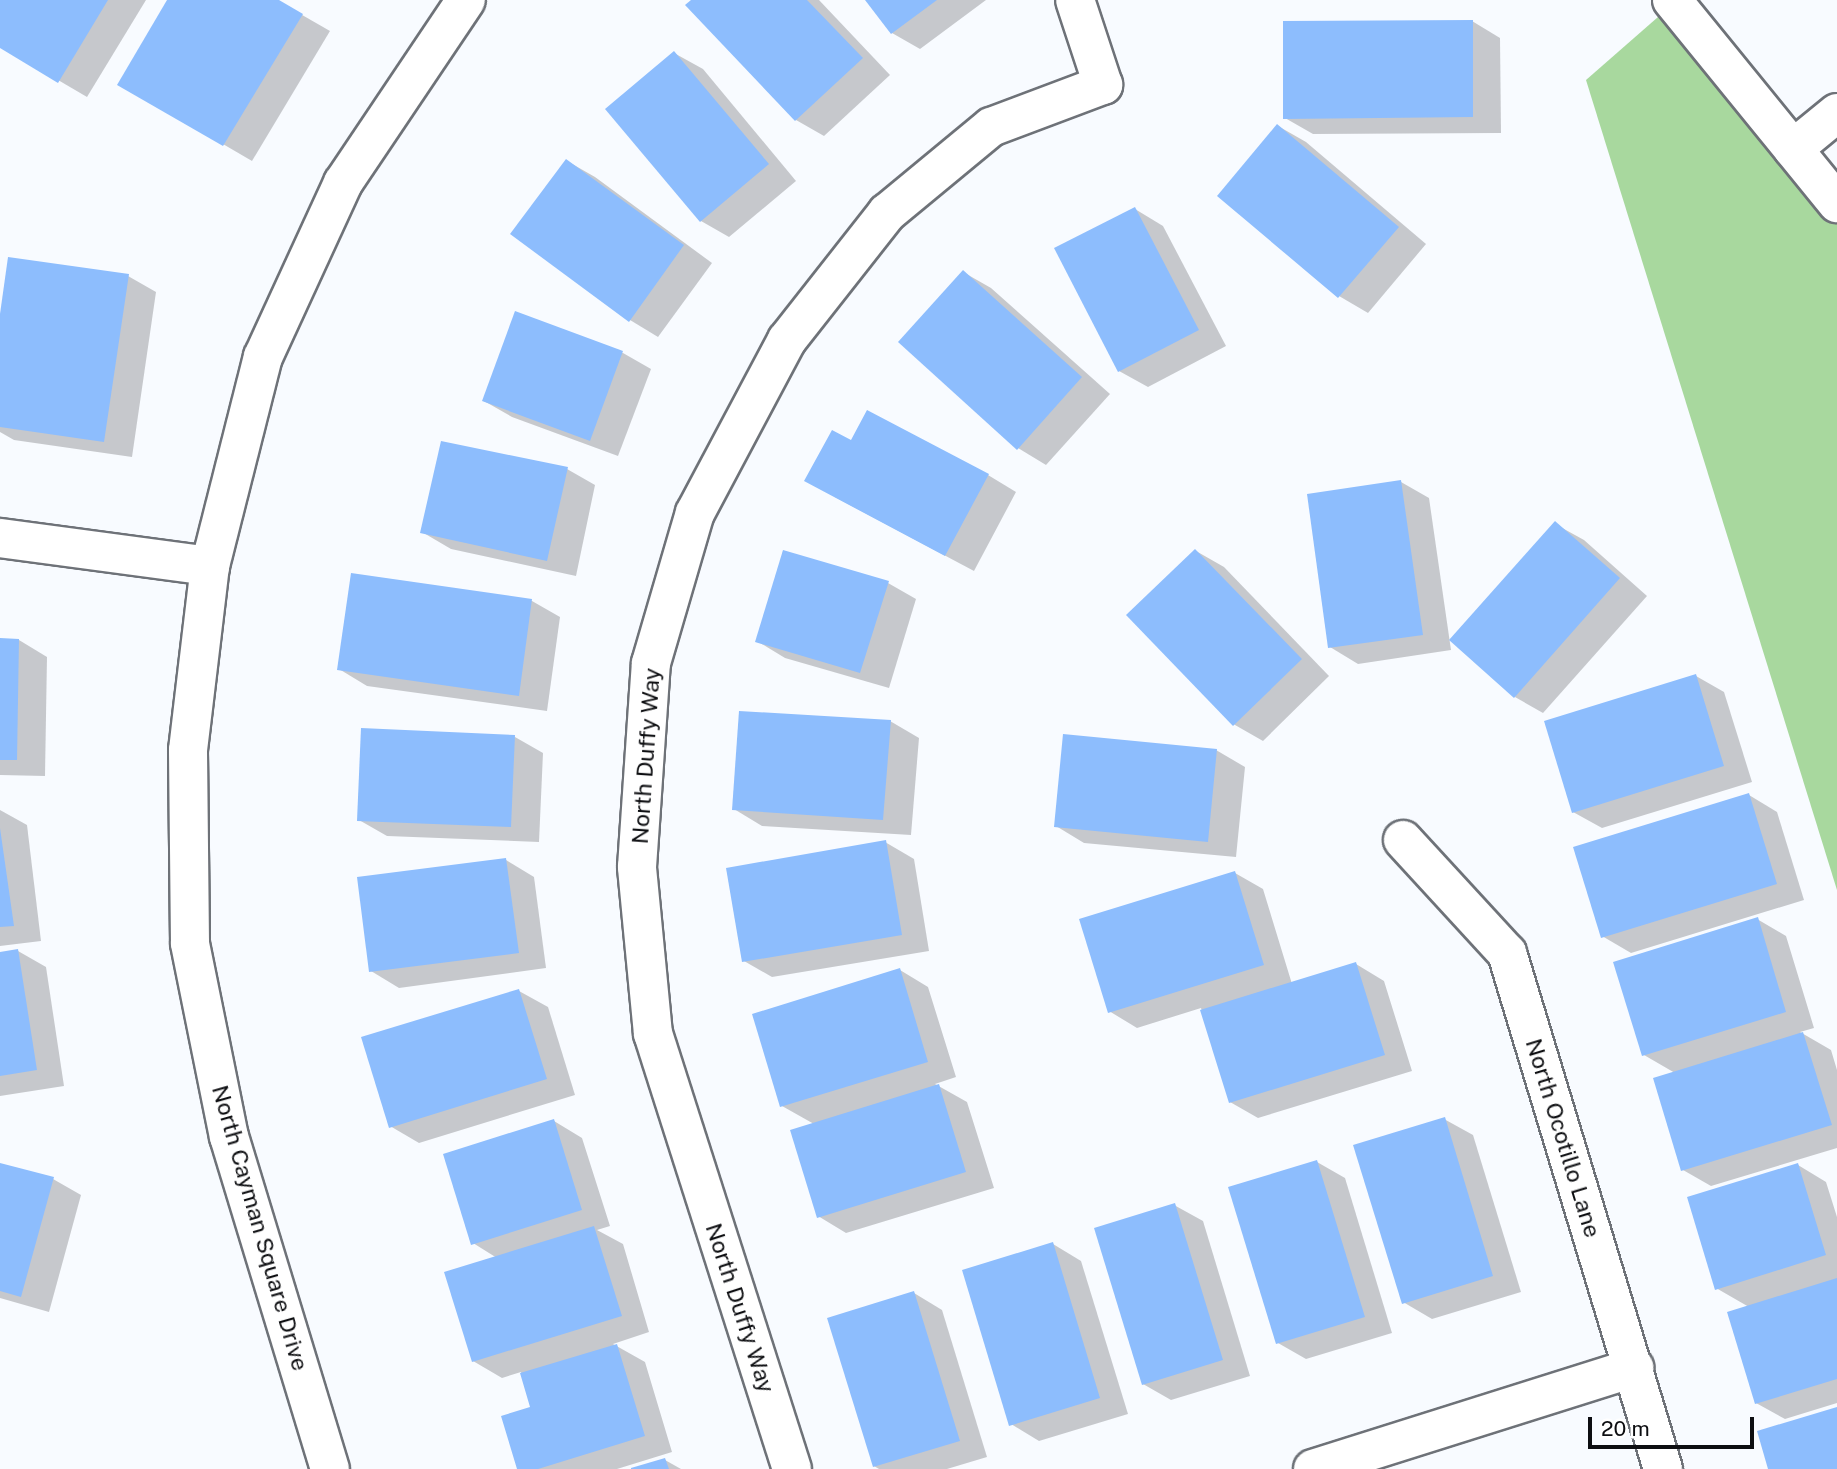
<!DOCTYPE html>
<html>
<head>
<meta charset="utf-8">
<style>
  body { margin:0 }
  #map { position:relative; width:1837px; height:1469px; overflow:hidden; background:#f8fbff; font-family:"Public Sans",sans-serif }
  div>[style] { position:absolute }
  [style*='--x'] { left:calc(var(--x)*1px); top:calc(var(--y)*1px); width:calc(var(--w)*1px); rotate:calc(var(--a)*1deg) }
  .green>* { inset:0; background:#a8d89e }
  .shadow>* { inset:0; background:#0003 }
  .building>* { inset:0; background:#8dbdfd }
  .roads { filter:drop-shadow(2px 0 #6e7278) drop-shadow(-2px 0 #6e7278) drop-shadow(0 2px #6e7278) drop-shadow(0 -2px #6e7278) }
  .minor>* { height:38px; margin:-19px; padding:0 19px; transform-origin:19px; border-radius:19px; background:#fff }
  span { translate:-50% -50%; white-space:nowrap; text-align:center; line-height:1.15; -webkit-text-stroke:5px #fff; paint-order:stroke }
  .street-label { font-size:23px; color:#0d0e11 }
  .scale { position:absolute; left:1588px; top:1417px; width:166px; height:32px; box-sizing:border-box; border:4px solid #0d0e11; border-top:0; padding-left:9px; font-size:21px; line-height:24px; white-space:nowrap; color:#0d0e11; -webkit-text-stroke:5px #fff; paint-order:stroke }
</style>
</head>
<body>
<div id="map">
  <div class="green">
    <div style="clip-path:polygon(1674px 3px,1837px 203px,1837px 890px,1586px 80px)"></div>
  </div>
  <div class="shadow">
    <div style="clip-path:polygon(0 0,146px 0,87px 97px,0 46px)"></div>
    <div style="clip-path:polygon(169px 0,276px 0,330px 31px,252px 161px,120px 84px)"></div>
    <div style="clip-path:polygon(693px 0,819px 0,890px 75px,824px 136px,796px 120px)"></div>
    <div style="clip-path:polygon(867px 0,986px 0,920px 49px,892px 33px)"></div>
    <div style="clip-path:polygon(1472px 21px,1500px 38px,1501px 133px,1313px 134px,1285px 118px)"></div>
    <div style="clip-path:polygon(674px 53px,703px 69px,796px 181px,729px 237px,701px 221px)"></div>
    <div style="clip-path:polygon(1278px 126px,1306px 142px,1426px 244px,1368px 313px,1339px 296px,1220px 196px)"></div>
    <div style="clip-path:polygon(567px 161px,595px 177px,712px 263px,658px 337px,630px 320px)"></div>
    <div style="clip-path:polygon(1135px 209px,1163px 226px,1226px 346px,1148px 387px,1119px 371px)"></div>
    <div style="clip-path:polygon(963px 272px,991px 288px,1110px 394px,1046px 465px,1018px 448px)"></div>
    <div style="clip-path:polygon(128px 276px,156px 292px,132px 457px,14px 440px,0 432px,0 326px)"></div>
    <div style="clip-path:polygon(516px 314px,623px 353px,651px 369px,618px 456px,512px 417px,484px 401px)"></div>
    <div style="clip-path:polygon(567px 469px,595px 485px,576px 576px,451px 549px,422px 532px)"></div>
    <div style="clip-path:polygon(988px 475px,1016px 492px,974px 571px,835px 497px)"></div>
    <div style="clip-path:polygon(1401px 482px,1429px 498px,1451px 650px,1358px 664px,1330px 647px)"></div>
    <div style="clip-path:polygon(1555px 524px,1584px 540px,1647px 596px,1543px 713px,1515px 697px)"></div>
    <div style="clip-path:polygon(1196px 551px,1224px 567px,1329px 676px,1263px 741px,1235px 725px,1129px 615px)"></div>
    <div style="clip-path:polygon(353px 575px,532px 601px,560px 617px,547px 711px,367px 686px,339px 669px)"></div>
    <div style="clip-path:polygon(888px 583px,916px 599px,889px 688px,785px 658px,757px 641px)"></div>
    <div style="clip-path:polygon(0 640px,19px 640px,47px 657px,45px 776px,0 775px)"></div>
    <div style="clip-path:polygon(1696px 676px,1724px 692px,1752px 782px,1602px 828px,1573px 812px)"></div>
    <div style="clip-path:polygon(890px 721px,919px 738px,911px 835px,762px 826px,734px 809px)"></div>
    <div style="clip-path:polygon(515px 737px,543px 753px,539px 842px,387px 836px,359px 820px)"></div>
    <div style="clip-path:polygon(1216px 750px,1245px 767px,1236px 857px,1084px 843px,1056px 826px)"></div>
    <div style="clip-path:polygon(1749px 795px,1777px 812px,1804px 900px,1631px 953px,1602px 936px)"></div>
    <div style="clip-path:polygon(0 810px,27px 825px,41px 941px,0 946px)"></div>
    <div style="clip-path:polygon(885px 842px,914px 859px,929px 951px,772px 977px,744px 961px)"></div>
    <div style="clip-path:polygon(506px 860px,534px 877px,546px 968px,399px 988px,371px 971px)"></div>
    <div style="clip-path:polygon(1235px 873px,1263px 889px,1292px 984px,1356px 964px,1384px 981px,1412px 1071px,1258px 1118px,1230px 1102px,1201px 1008px,1137px 1028px,1109px 1011px)"></div>
    <div style="clip-path:polygon(1757px 919px,1786px 936px,1814px 1028px,1800px 1032px,1831px 1050px,1837px 1070px,1837px 1148px,1711px 1186px,1683px 1170px,1675px 1073px,1644px 1055px)"></div>
    <div style="clip-path:polygon(18px 951px,46px 967px,64px 1086px,0 1096px,0 954px)"></div>
    <div style="clip-path:polygon(900px 970px,928px 987px,956px 1077px,935px 1084px,967px 1102px,994px 1188px,846px 1233px,818px 1216px,814px 1124px,782px 1106px)"></div>
    <div style="clip-path:polygon(519px 991px,548px 1007px,575px 1095px,419px 1143px,390px 1126px)"></div>
    <div style="clip-path:polygon(1444px 1119px,1473px 1135px,1521px 1292px,1432px 1319px,1403px 1302px)"></div>
    <div style="clip-path:polygon(554px 1121px,582px 1138px,610px 1226px,597px 1230px,623px 1244px,649px 1332px,613px 1344px,645px 1362px,672px 1452px,617px 1469px,519px 1469px,533px 1408px,521px 1372px,502px 1378px,473px 1361px,497px 1258px,473px 1243px)"></div>
    <div style="clip-path:polygon(1317px 1162px,1345px 1178px,1392px 1333px,1306px 1359px,1278px 1343px)"></div>
    <div style="clip-path:polygon(0 1165px,53px 1179px,81px 1195px,49px 1312px,0 1298px)"></div>
    <div style="clip-path:polygon(1798px 1165px,1826px 1182px,1837px 1217px,1837px 1403px,1785px 1419px,1756px 1403px,1749px 1307px,1716px 1288px)"></div>
    <div style="clip-path:polygon(1174px 1205px,1203px 1221px,1250px 1376px,1171px 1400px,1143px 1384px)"></div>
    <div style="clip-path:polygon(1053px 1244px,1081px 1261px,1128px 1414px,1039px 1441px,1011px 1424px)"></div>
    <div style="clip-path:polygon(914px 1293px,942px 1310px,987px 1457px,947px 1469px,879px 1469px,874px 1466px)"></div>
    <div style="clip-path:polygon(665px 1460px,681px 1469px,635px 1469px)"></div>
  </div>
  <div class="building">
    <div style="clip-path:polygon(0 0,108px 0,58px 83px,0 48px)"></div>
    <div style="clip-path:polygon(167px 0,279px 0,303px 14px,223px 146px,117px 85px)"></div>
    <div style="clip-path:polygon(691px 0,807px 0,863px 58px,795px 121px,685px 5px)"></div>
    <div style="clip-path:polygon(865px 0,937px 0,891px 34px)"></div>
    <div style="clip-path:polygon(1473px 20px,1473px 117px,1283px 119px,1283px 21px)"></div>
    <div style="clip-path:polygon(674px 51px,769px 164px,700px 222px,605px 109px)"></div>
    <div style="clip-path:polygon(1277px 124px,1399px 227px,1338px 298px,1217px 196px)"></div>
    <div style="clip-path:polygon(566px 159px,684px 245px,629px 322px,510px 234px)"></div>
    <div style="clip-path:polygon(1135px 207px,1199px 330px,1118px 372px,1054px 248px)"></div>
    <div style="clip-path:polygon(8px 257px,129px 274px,104px 442px,0 427px,0 314px)"></div>
    <div style="clip-path:polygon(963px 270px,1082px 377px,1017px 450px,898px 342px)"></div>
    <div style="clip-path:polygon(515px 311px,623px 351px,590px 441px,482px 401px)"></div>
    <div style="clip-path:polygon(867px 410px,989px 474px,945px 556px,804px 481px,832px 430px,851px 440px)"></div>
    <div style="clip-path:polygon(441px 441px,568px 467px,547px 561px,420px 533px)"></div>
    <div style="clip-path:polygon(1401px 480px,1423px 635px,1328px 648px,1307px 494px)"></div>
    <div style="clip-path:polygon(1555px 521px,1620px 578px,1514px 698px,1449px 640px)"></div>
    <div style="clip-path:polygon(1195px 549px,1302px 659px,1233px 726px,1126px 615px)"></div>
    <div style="clip-path:polygon(783px 550px,889px 581px,860px 673px,755px 642px)"></div>
    <div style="clip-path:polygon(351px 573px,532px 599px,519px 696px,337px 670px)"></div>
    <div style="clip-path:polygon(0 638px,19px 639px,17px 760px,0 760px)"></div>
    <div style="clip-path:polygon(1696px 674px,1724px 766px,1572px 813px,1544px 721px)"></div>
    <div style="clip-path:polygon(739px 711px,891px 720px,883px 820px,732px 810px)"></div>
    <div style="clip-path:polygon(361px 728px,515px 735px,511px 827px,357px 821px)"></div>
    <div style="clip-path:polygon(1063px 734px,1217px 749px,1208px 842px,1054px 827px)"></div>
    <div style="clip-path:polygon(1749px 793px,1777px 884px,1601px 938px,1573px 847px)"></div>
    <div style="clip-path:polygon(0 828px,14px 926px,0 927px)"></div>
    <div style="clip-path:polygon(886px 840px,902px 935px,742px 962px,726px 868px)"></div>
    <div style="clip-path:polygon(506px 858px,519px 953px,369px 972px,357px 877px)"></div>
    <div style="clip-path:polygon(1235px 871px,1264px 965px,1108px 1013px,1079px 919px)"></div>
    <div style="clip-path:polygon(1758px 917px,1786px 1012px,1642px 1056px,1613px 962px)"></div>
    <div style="clip-path:polygon(18px 949px,37px 1070px,0 1076px,0 952px)"></div>
    <div style="clip-path:polygon(1356px 962px,1385px 1055px,1229px 1103px,1200px 1010px)"></div>
    <div style="clip-path:polygon(900px 968px,928px 1062px,780px 1107px,752px 1014px)"></div>
    <div style="clip-path:polygon(519px 989px,547px 1079px,389px 1128px,361px 1037px)"></div>
    <div style="clip-path:polygon(1803px 1032px,1832px 1125px,1681px 1171px,1653px 1078px)"></div>
    <div style="clip-path:polygon(939px 1084px,966px 1172px,817px 1218px,790px 1130px)"></div>
    <div style="clip-path:polygon(1445px 1117px,1493px 1276px,1402px 1304px,1353px 1145px)"></div>
    <div style="clip-path:polygon(554px 1119px,582px 1210px,471px 1245px,443px 1154px)"></div>
    <div style="clip-path:polygon(1317px 1160px,1365px 1317px,1276px 1344px,1228px 1187px)"></div>
    <div style="clip-path:polygon(0 1163px,54px 1177px,21px 1297px,0 1291px)"></div>
    <div style="clip-path:polygon(1798px 1163px,1826px 1255px,1715px 1290px,1687px 1197px)"></div>
    <div style="clip-path:polygon(1175px 1203px,1223px 1360px,1142px 1385px,1094px 1228px)"></div>
    <div style="clip-path:polygon(594px 1226px,622px 1316px,472px 1362px,444px 1272px)"></div>
    <div style="clip-path:polygon(1053px 1242px,1100px 1398px,1009px 1426px,962px 1270px)"></div>
    <div style="clip-path:polygon(1837px 1278px,1837px 1379px,1755px 1404px,1727px 1312px)"></div>
    <div style="clip-path:polygon(914px 1291px,960px 1441px,873px 1467px,827px 1318px)"></div>
    <div style="clip-path:polygon(617px 1344px,645px 1436px,538px 1469px,517px 1469px,501px 1416px,530px 1407px,520px 1373px)"></div>
    <div style="clip-path:polygon(1837px 1407px,1837px 1469px,1768px 1469px,1757px 1431px)"></div>
    <div style="clip-path:polygon(665px 1458px,669px 1469px,631px 1469px,631px 1468px)"></div>
  </div>
  <div class="roads">
    <div class="minor">
      <div style="--x:1672;--y:0;--w:262;--a:50.9"></div>
      <div style="--x:1793;--y:149;--w:57;--a:-39.3"></div>
      <div style="--x:0;--y:538;--w:212;--a:7.6"></div>
      <div style="--x:1403;--y:840;--w:154;--a:47.4"></div>
      <div style="--x:1507;--y:953;--w:539;--a:73.18"></div>
      <div style="--x:330;--y:1469;--w:347;--a:-106.9"></div>
      <div style="--x:229;--y:1137;--w:198;--a:-101.4"></div>
      <div style="--x:190;--y:943;--w:193;--a:-90.6"></div>
      <div style="--x:188;--y:750;--w:185;--a:-83.2"></div>
      <div style="--x:210;--y:566;--w:216;--a:-75.8"></div>
      <div style="--x:263;--y:357;--w:192;--a:-65.3"></div>
      <div style="--x:343;--y:183;--w:220;--a:-56.1"></div>
      <div style="--x:792;--y:1469;--w:457;--a:-107.7"></div>
      <div style="--x:653;--y:1034;--w:168;--a:-95.5"></div>
      <div style="--x:637;--y:867;--w:204;--a:-86.1"></div>
      <div style="--x:651;--y:663;--w:156;--a:-73.7"></div>
      <div style="--x:695;--y:513;--w:196;--a:-62"></div>
      <div style="--x:787;--y:340;--w:162;--a:-51.8"></div>
      <div style="--x:887;--y:213;--w:135;--a:-39.6"></div>
      <div style="--x:991;--y:127;--w:120;--a:-20.6"></div>
      <div style="--x:1103;--y:85;--w:89;--a:-108.2"></div>
      <div style="--x:1313;--y:1469;--w:337;--a:-17.5"></div>
    </div>
  </div>
  <div class="street-label">
    <span style="left:646px;top:756px;rotate:-86deg">North Duffy Way</span>
    <span style="left:1563px;top:1138px;rotate:73deg">North Ocotillo Lane</span>
    <span style="left:260px;top:1228px;rotate:74deg">North Cayman Square Drive</span>
    <span style="left:740px;top:1308px;rotate:72deg">North Duffy Way</span>
  </div>
  <div class="scale">20 m</div>
</div>
</body>
</html>
